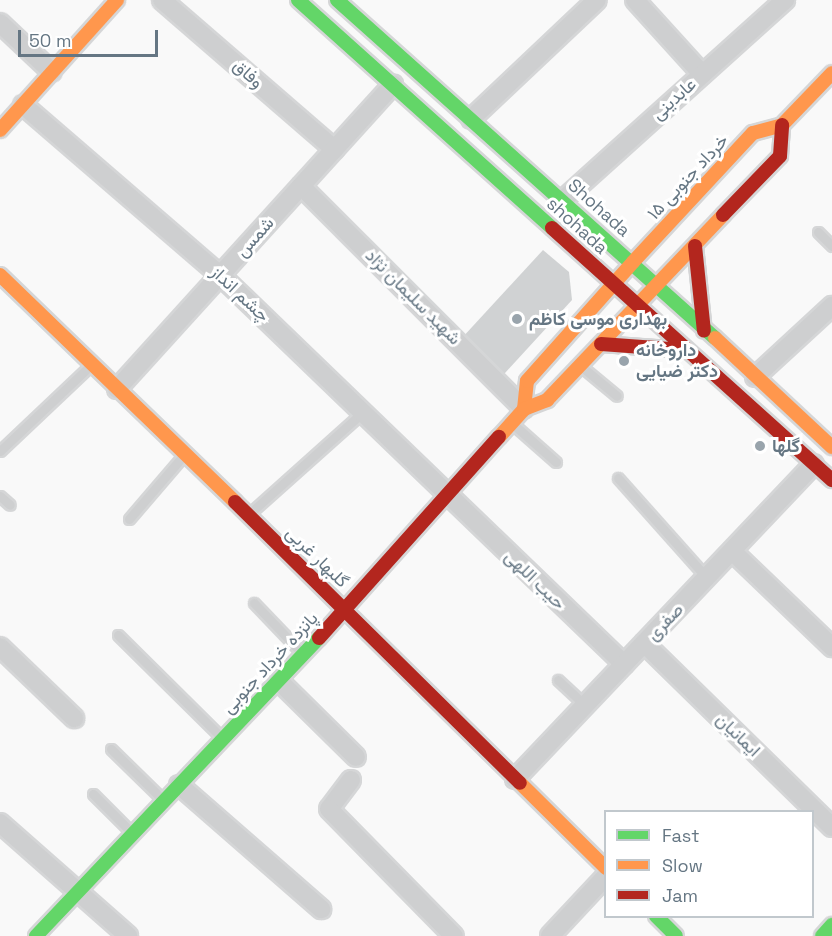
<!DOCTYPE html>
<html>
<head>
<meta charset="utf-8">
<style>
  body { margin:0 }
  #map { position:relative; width:832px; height:936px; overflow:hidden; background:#f9f9f9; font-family:"Space Grotesk",Vazirmatn,sans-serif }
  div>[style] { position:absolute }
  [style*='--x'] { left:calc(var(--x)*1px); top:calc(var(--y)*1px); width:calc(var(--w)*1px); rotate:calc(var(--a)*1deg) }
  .building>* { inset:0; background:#d0d2d3 }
  .roads { filter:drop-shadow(2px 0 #d5d6d7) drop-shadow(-2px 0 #d5d6d7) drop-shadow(0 2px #d5d6d7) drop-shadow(0 -2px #d5d6d7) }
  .lane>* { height:9px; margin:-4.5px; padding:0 4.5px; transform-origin:4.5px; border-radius:4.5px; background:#cecfd0 }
  .street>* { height:18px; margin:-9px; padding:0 9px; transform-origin:9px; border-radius:9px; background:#cecfd0 }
  .fast>* { height:14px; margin:-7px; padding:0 7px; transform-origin:7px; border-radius:7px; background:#63d668 }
  .slow>* { height:14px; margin:-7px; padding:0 7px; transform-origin:7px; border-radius:7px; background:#ff974d }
  .jam>* { height:14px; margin:-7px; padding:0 7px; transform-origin:7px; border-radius:7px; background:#b3261e }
  .dots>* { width:16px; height:16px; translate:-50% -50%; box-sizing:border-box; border:3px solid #fff; border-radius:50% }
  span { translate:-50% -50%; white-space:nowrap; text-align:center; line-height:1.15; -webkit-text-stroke:6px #fff; paint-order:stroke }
  .street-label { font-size:18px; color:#657683 }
  .poi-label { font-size:18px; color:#657683; font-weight:700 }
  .left { translate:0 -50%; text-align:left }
  .legend { position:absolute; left:604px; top:810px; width:210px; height:108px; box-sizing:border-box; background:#fff; border:2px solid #c1c8cd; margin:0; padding:8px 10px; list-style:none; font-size:18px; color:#657683 }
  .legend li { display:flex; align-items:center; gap:12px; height:30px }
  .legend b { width:30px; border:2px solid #c1c8cd }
  .scale { position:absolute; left:18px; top:30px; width:140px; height:27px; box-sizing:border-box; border:3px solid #657683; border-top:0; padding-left:8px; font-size:18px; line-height:21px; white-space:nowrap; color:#657683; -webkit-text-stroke:4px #fff; paint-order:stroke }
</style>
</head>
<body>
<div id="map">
  <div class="building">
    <div style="clip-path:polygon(543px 250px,569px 272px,572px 300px,505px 373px,498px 374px,461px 339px)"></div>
  </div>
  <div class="roads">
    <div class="lane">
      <div style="--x:818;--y:232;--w:20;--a:45"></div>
      <div style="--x:582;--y:367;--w:45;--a:39.6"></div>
      <div style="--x:514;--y:425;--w:56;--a:41.4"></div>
      <div style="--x:0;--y:451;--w:124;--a:-43.4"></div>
      <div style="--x:618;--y:478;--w:134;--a:48.3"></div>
      <div style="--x:0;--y:496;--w:13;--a:42"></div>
      <div style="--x:249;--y:514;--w:152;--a:-41.8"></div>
      <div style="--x:129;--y:519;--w:83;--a:-49.4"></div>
      <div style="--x:254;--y:603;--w:69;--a:46.2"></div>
      <div style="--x:118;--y:635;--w:148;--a:44.7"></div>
      <div style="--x:558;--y:680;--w:37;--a:43"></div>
      <div style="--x:111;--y:749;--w:73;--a:44.4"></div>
      <div style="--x:93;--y:794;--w:54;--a:45"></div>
    </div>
    <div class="street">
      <div style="--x:162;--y:0;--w:228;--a:40.9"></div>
      <div style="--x:635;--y:0;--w:100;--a:47.8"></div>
      <div style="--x:0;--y:23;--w:71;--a:43.3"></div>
      <div style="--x:23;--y:105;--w:260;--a:40.8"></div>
      <div style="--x:220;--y:275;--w:561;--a:43.92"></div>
      <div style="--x:471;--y:119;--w:173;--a:-43.4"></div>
      <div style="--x:301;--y:186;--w:315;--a:45"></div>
      <div style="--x:563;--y:200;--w:299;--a:-42"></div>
      <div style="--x:755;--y:377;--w:105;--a:-42.7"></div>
      <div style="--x:117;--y:389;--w:411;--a:-47.8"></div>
      <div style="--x:732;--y:551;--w:139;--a:43.8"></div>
      <div style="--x:644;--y:643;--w:263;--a:44.4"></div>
      <div style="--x:0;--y:647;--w:103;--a:43.8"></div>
      <div style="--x:279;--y:681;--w:108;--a:44.6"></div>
      <div style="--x:515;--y:779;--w:434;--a:-46.5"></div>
      <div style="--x:351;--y:780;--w:36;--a:127"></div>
      <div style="--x:329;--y:809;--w:178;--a:45.5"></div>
      <div style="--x:179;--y:785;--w:189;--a:41.1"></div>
      <div style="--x:0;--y:823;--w:171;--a:41.4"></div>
      <div style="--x:550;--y:936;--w:82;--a:-47"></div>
    </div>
    <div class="fast">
      <div style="--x:298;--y:0;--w:341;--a:41.9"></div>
      <div style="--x:337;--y:0;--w:507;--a:41.8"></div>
      <div style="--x:656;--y:916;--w:28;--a:45"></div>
      <div style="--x:36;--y:936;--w:411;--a:-46.5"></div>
      <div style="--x:822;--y:936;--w:15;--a:-48"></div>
    </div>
    <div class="slow">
      <div style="--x:0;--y:130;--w:175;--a:-48"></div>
      <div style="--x:0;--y:275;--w:327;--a:44"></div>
      <div style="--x:715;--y:338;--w:160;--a:43"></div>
      <div style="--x:524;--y:409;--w:28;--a:-84"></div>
      <div style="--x:527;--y:381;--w:159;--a:-48.3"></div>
      <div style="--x:633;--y:262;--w:176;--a:-47.1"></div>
      <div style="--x:753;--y:133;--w:30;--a:-15"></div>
      <div style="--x:782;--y:125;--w:72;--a:-46.1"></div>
      <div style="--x:499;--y:437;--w:38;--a:-48"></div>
      <div style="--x:524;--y:409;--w:25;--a:-21"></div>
      <div style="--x:547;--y:400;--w:255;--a:-46.4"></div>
      <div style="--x:520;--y:783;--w:121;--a:44.7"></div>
    </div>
    <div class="jam">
      <div style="--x:723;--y:215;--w:82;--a:-46"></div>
      <div style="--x:780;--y:156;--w:31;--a:-86"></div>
      <div style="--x:552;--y:228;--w:377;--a:42"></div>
      <div style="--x:695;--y:246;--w:85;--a:84"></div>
      <div style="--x:601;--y:344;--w:83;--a:4.1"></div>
      <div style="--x:235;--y:502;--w:400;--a:44.6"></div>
      <div style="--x:319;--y:638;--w:270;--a:-48.2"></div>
    </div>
  </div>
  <div class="dots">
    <div style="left:517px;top:319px;background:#99a4ac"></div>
    <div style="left:624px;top:361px;background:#99a4ac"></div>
    <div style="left:760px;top:446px;background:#99a4ac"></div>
  </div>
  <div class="street-label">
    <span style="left:248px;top:74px;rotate:41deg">وفاق</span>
    <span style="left:674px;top:99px;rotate:-42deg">عابدینی</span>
    <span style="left:688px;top:177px;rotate:-47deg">۱۵ خرداد جنوبی</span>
    <span style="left:599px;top:208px;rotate:42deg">Shohada</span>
    <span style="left:577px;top:226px;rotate:42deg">shohada</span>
    <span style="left:255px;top:237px;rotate:-48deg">شمس</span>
    <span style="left:240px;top:294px;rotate:43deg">چشم انداز</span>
    <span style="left:413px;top:297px;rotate:45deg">شهید سلیمان نژاد</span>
    <span style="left:317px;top:557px;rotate:44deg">گلبهار غربی</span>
    <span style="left:535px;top:580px;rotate:44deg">حیب اللهی</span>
    <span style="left:665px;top:622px;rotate:-46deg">صفری</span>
    <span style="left:270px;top:663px;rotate:-47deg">پانزده خرداد جنوبی</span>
    <span style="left:738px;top:735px;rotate:44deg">ایمانیان</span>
  </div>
  <div class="poi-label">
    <span class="left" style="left:529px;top:319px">بهداری موسی کاظم</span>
    <span class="left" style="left:636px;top:361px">داروخانه<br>دکتر ضیایی</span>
    <span class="left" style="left:772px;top:446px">گلها</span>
  </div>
  <ul class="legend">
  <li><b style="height:8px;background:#63d668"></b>Fast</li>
  <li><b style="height:8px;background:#ff974d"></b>Slow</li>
  <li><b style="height:8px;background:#b3261e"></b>Jam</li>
  </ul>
  <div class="scale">50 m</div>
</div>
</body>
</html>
